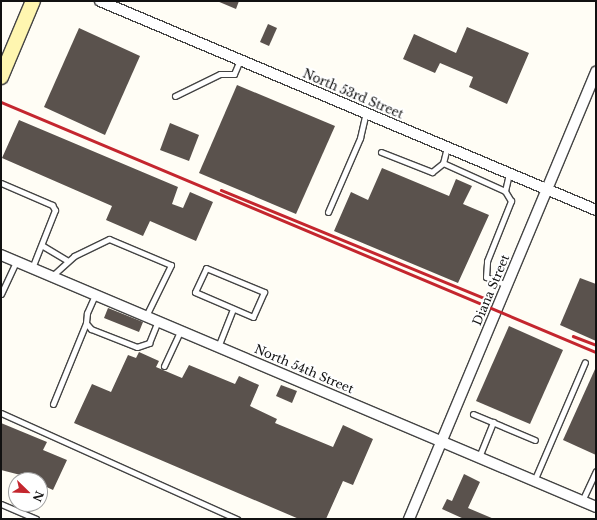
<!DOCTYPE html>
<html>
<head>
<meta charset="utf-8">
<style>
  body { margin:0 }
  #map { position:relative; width:597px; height:520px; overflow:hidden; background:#fffdf5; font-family:"Libre Baskerville",serif }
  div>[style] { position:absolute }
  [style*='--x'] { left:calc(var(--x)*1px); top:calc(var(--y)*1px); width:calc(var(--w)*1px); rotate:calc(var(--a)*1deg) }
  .building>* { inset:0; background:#5a524d }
  .roads { filter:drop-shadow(1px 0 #444) drop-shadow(-1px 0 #444) drop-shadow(0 1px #444) drop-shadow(0 -1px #444) }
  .lane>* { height:5px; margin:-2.5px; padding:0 2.5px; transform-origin:2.5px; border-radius:2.5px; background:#fff }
  .street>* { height:10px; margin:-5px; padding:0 5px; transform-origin:5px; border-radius:5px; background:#fff }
  .secondary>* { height:14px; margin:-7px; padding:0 7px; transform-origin:7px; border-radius:7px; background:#fff6b0 }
  .rail>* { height:2.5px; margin:-1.25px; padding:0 1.25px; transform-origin:1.25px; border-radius:1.25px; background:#c4262e }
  span { translate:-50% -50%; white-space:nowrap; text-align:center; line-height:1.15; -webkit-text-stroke:4px #fff; paint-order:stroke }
  .street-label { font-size:12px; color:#111 }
  .frame { position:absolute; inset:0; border:2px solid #111; pointer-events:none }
  .north { position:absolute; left:8px; top:472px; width:40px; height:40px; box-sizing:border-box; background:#fff; border:1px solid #a0a0a0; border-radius:50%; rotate:113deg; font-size:11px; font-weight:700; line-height:16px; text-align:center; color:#111 }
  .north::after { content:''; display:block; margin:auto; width:14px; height:18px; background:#c4262e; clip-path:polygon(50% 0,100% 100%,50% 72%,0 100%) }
</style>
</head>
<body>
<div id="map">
  <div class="building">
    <div style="clip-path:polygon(217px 1px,239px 1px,236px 9px)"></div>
    <div style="clip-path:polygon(268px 24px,277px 28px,269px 46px,260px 42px)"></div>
    <div style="clip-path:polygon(467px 27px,529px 53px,507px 104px,469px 87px,473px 77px,440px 63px,435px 73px,403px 59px,414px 34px,456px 53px)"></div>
    <div style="clip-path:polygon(79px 28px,140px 56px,105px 135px,44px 107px)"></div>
    <div style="clip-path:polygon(237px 85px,335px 126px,296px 214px,199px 173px)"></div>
    <div style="clip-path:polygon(19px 120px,178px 187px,172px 204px,183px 208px,190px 192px,213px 202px,196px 241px,150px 221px,143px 236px,106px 220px,112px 206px,2px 158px)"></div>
    <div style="clip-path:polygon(170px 123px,199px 135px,189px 161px,160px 150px)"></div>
    <div style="clip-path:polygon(382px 168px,449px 196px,456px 179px,472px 186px,463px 204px,489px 215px,458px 283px,334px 231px,351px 192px,368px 200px)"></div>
    <div style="clip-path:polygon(580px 278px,596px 284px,596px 341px,560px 325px)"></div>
    <div style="clip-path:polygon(108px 308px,143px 322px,139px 332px,104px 318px)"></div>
    <div style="clip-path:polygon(509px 326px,563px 350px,530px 424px,476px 401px)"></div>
    <div style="clip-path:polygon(139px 352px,159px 361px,156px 367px,182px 378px,189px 365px,235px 384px,239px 376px,259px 385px,250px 406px,277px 419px,275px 423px,333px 447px,343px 425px,373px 439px,353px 485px,343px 481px,326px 519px,299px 519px,74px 423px,92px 384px,111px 392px,128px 355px,136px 358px)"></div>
    <div style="clip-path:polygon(596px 367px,596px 455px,563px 440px)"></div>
    <div style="clip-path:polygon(281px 385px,297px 391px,292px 403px,276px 396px)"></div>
    <div style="clip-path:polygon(1px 423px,47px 442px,43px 450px,67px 460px,53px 490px,40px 484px,40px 480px,1px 470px)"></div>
    <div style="clip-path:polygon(464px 474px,480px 482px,468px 508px,494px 519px,464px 519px,442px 509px,447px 499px,452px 501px)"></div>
  </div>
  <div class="roads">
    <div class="lane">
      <div style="--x:175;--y:96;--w:50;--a:-26.1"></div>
      <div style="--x:220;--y:74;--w:14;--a:0"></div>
      <div style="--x:234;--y:74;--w:15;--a:-67"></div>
      <div style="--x:447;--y:147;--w:16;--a:104"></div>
      <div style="--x:443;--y:163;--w:68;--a:24.3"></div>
      <div style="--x:381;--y:152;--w:55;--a:21.4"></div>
      <div style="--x:432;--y:172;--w:14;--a:-39"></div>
      <div style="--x:1;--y:183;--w:56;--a:23.3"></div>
      <div style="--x:52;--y:205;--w:6;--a:59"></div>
      <div style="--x:55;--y:210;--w:62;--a:111.6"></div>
      <div style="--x:328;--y:212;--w:81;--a:-66.6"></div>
      <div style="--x:360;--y:138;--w:26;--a:-77"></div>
      <div style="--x:43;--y:246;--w:29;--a:31"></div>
      <div style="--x:206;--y:268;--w:63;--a:22.5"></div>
      <div style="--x:264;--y:292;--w:27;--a:114"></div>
      <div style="--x:253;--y:317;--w:63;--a:-156.7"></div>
      <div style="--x:195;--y:292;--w:26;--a:-65"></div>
      <div style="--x:52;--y:276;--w:30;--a:-42"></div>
      <div style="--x:74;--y:256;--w:39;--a:-26"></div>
      <div style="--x:109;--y:239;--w:67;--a:22.8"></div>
      <div style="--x:171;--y:265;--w:57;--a:116.1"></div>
      <div style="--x:507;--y:285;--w:22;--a:-159"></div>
      <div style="--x:486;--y:277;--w:16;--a:-86"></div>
      <div style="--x:487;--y:261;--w:65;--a:-68.2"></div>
      <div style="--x:511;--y:201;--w:12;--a:-121"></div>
      <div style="--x:505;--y:191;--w:18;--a:-77"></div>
      <div style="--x:1;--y:294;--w:35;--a:-65"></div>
      <div style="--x:95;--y:295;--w:20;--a:114"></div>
      <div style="--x:87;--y:313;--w:10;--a:96"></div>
      <div style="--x:86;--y:323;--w:8;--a:50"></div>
      <div style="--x:91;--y:329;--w:49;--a:21.4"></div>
      <div style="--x:137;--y:347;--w:13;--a:-18"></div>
      <div style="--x:149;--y:343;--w:24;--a:-68"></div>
      <div style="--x:218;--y:347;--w:41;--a:-68.5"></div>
      <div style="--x:164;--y:366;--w:38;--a:-65"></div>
      <div style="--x:53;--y:404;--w:87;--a:-67.8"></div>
      <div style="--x:1;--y:413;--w:259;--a:24.2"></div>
      <div style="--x:473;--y:414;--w:67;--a:22.8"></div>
      <div style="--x:479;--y:457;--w:38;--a:-68"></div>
      <div style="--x:534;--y:481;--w:129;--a:-66.8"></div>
      <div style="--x:582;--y:501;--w:33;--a:-65"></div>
      <div style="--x:1;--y:504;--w:38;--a:23"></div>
    </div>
    <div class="street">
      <div style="--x:100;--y:1;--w:538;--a:22.85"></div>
      <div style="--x:1;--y:255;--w:646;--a:22.95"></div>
      <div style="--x:409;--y:519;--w:485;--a:-67.3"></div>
    </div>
    <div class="secondary">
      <div style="--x:1;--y:77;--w:82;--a:-67.2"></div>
    </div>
  </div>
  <div class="rail">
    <div style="--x:1;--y:102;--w:645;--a:22.79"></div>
    <div style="--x:221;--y:190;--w:287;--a:22.3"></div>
    <div style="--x:573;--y:336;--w:25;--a:21"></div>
  </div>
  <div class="street-label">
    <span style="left:353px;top:94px;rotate:23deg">North 53rd Street</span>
    <span style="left:491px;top:290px;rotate:-67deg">Diana Street</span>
    <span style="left:304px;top:369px;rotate:23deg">North 54th Street</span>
  </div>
  <div class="frame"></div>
  <div class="north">N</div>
</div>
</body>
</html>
